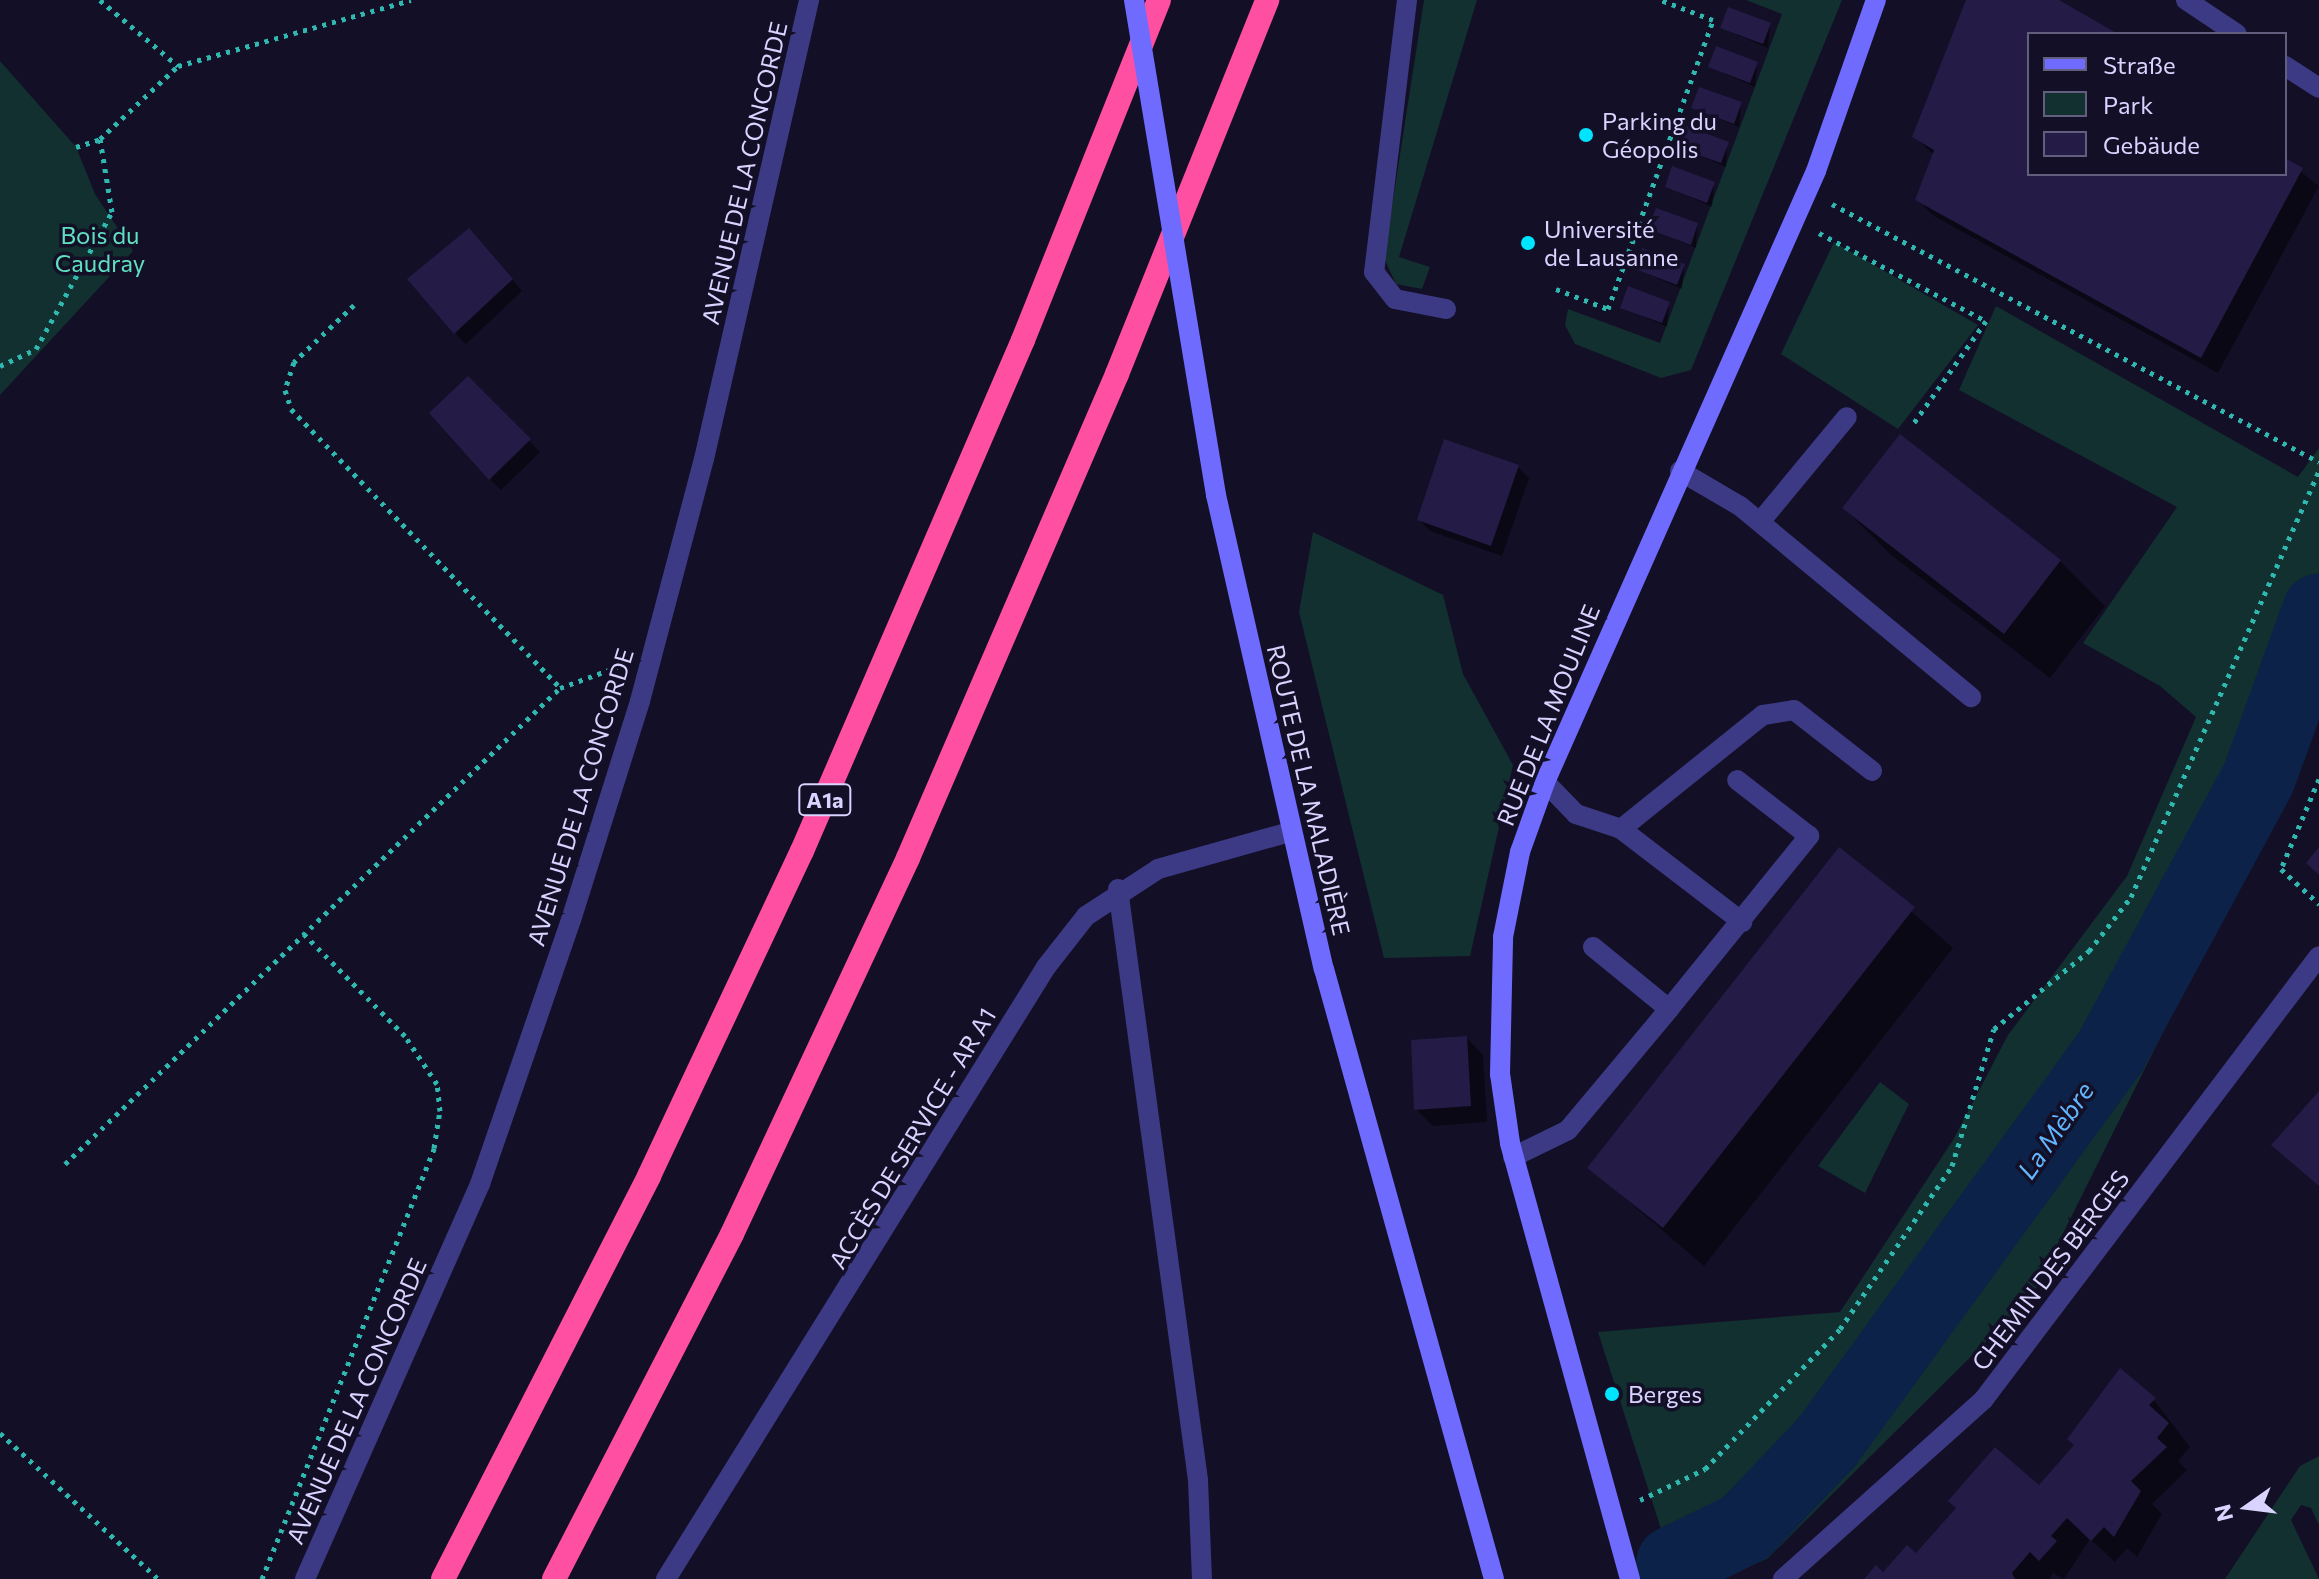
<!DOCTYPE html>
<html>
<head>
<meta charset="utf-8">
<style>
  body { margin:0 }
  #map { position:relative; width:2319px; height:1579px; overflow:hidden; background:#130f26; font-family:Commissioner,sans-serif }
  div>[style] { position:absolute }
  [style*='--x'] { left:calc(var(--x)*1px); top:calc(var(--y)*1px); width:calc(var(--w)*1px); rotate:calc(var(--a)*1deg) }
  .green>* { inset:0; background:#12302f }
  .shadow>* { inset:0; background:#0007 }
  .river>* { height:74px; margin:-37px; padding:0 37px; transform-origin:37px; border-radius:37px; background:#0c2248 }
  .building>* { inset:0; background:#241b47 }
  .path>* { height:5px; margin-top:-2.5px; transform-origin:0; background:repeating-linear-gradient(90deg,#2fb8b0 0 4px,transparent 0 10px) }
  .lane>* { height:20px; margin:-10px; padding:0 10px; transform-origin:10px; border-radius:10px; background:#3d3a85 }
  .street>* { height:20px; margin:-10px; padding:0 10px; transform-origin:10px; border-radius:10px; background:#3d3a85 }
  .secondary>* { height:20px; margin:-10px; padding:0 10px; transform-origin:10px; border-radius:10px; background:#6f6bff }
  .highway>* { height:24px; margin:-12px; padding:0 12px; transform-origin:12px; border-radius:12px; background:#ff4fa3 }
  .secondary-bridge>* { height:20px; margin:-10px; padding:0 10px; transform-origin:10px; border-radius:10px; background:#6f6bff }
  .dots>* { width:22px; height:22px; translate:-50% -50%; box-sizing:border-box; border:4px solid #130f26; border-radius:50% }
  span { translate:-50% -50%; white-space:nowrap; text-align:center; line-height:1.15; -webkit-text-stroke:7px #130f26; paint-order:stroke }
  .shield-label span { padding:2px 6px; background:#130f26; border:2px solid; border-radius:6px; -webkit-text-stroke-width:0 }
  .shield-label { font-size:22px; color:#d9d4ff; font-weight:700 }
  .poi-label { font-size:24px; color:#d9d4ff }
  .left { translate:0 -50%; text-align:left }
  .street-label { font-size:24px; color:#d9d4ff }
  .park-label { font-size:24px; color:#5fe0c0 }
  .water-label { font-size:26px; color:#62b6ff; font-style:italic }
  .legend { position:absolute; left:2027px; top:32px; width:260px; height:144px; box-sizing:border-box; background:#130f26; border:2px solid #625e7d; margin:0; padding:10px 14px; list-style:none; font-size:24px; color:#d9d4ff }
  .legend li { display:flex; align-items:center; gap:16px; height:40px }
  .legend b { width:40px; border:2px solid #625e7d }
  .north { position:absolute; left:2207px; top:1467px; width:80px; height:80px; -webkit-text-stroke:6px #130f26; paint-order:stroke; rotate:256deg; font-size:22px; font-weight:700; line-height:32px; text-align:center; color:#d9d4ff }
  .north::after { content:''; display:block; margin:auto; width:28px; height:36px; background:#d9d4ff; clip-path:polygon(50% 0,100% 100%,50% 72%,0 100%) }
</style>
</head>
<body>
<div id="map">
  <div class="green">
    <div style="clip-path:polygon(1424px 0,1477px 0,1399px 257px,1430px 267px,1422px 289px,1396px 284px,1384px 258px)"></div>
    <div style="clip-path:polygon(1746px 0,1842px 0,1691px 370px,1661px 378px,1575px 344px,1565px 325px,1568px 309px,1660px 343px,1782px 14px)"></div>
    <div style="clip-path:polygon(0 61px,76px 147px,95px 194px,133px 251px,0 395px)"></div>
    <div style="clip-path:polygon(1834px 242px,1978px 325px,1898px 429px,1781px 354px)"></div>
    <div style="clip-path:polygon(1996px 306px,2298px 477px,2319px 448px,2319px 718px,2032px 1296px,1767px 1559px,1717px 1579px,1677px 1579px,1598px 1332px,1840px 1312px,1953px 1140px,2008px 1035px,2127px 876px,2196px 717px,2160px 686px,2083px 643px,2177px 507px,1959px 390px)"></div>
    <div style="clip-path:polygon(1313px 532px,1443px 595px,1463px 674px,1513px 765px,1470px 956px,1384px 958px,1299px 612px)"></div>
    <div style="clip-path:polygon(1880px 1082px,1909px 1104px,1865px 1193px,1818px 1166px)"></div>
    <div style="clip-path:polygon(2319px 1456px,2319px 1525px,2311px 1508px,2301px 1505px,2291px 1520px,2319px 1579px,2225px 1579px,2300px 1466px)"></div>
  </div>
  <div class="shadow">
    <div style="clip-path:polygon(1968px 0,2052px 0,2108px 34px,2029px 34px,2029px 174px,2285px 174px,2285px 160px,2319px 186px,2218px 373px,1934px 216px,1917px 200px,1934px 155px,1914px 136px)"></div>
    <div style="clip-path:polygon(1770px 24px,1768px 48px,1722px 28px)"></div>
    <div style="clip-path:polygon(1757px 63px,1755px 87px,1710px 67px)"></div>
    <div style="clip-path:polygon(1741px 104px,1739px 127px,1693px 108px)"></div>
    <div style="clip-path:polygon(1727px 144px,1726px 167px,1681px 147px)"></div>
    <div style="clip-path:polygon(1714px 183px,1712px 207px,1667px 186px)"></div>
    <div style="clip-path:polygon(1697px 225px,1696px 248px,1650px 229px)"></div>
    <div style="clip-path:polygon(480px 242px,522px 291px,466px 344px,455px 333px)"></div>
    <div style="clip-path:polygon(1684px 265px,1682px 289px,1637px 269px)"></div>
    <div style="clip-path:polygon(1669px 304px,1667px 327px,1622px 307px)"></div>
    <div style="clip-path:polygon(468px 379px,540px 452px,501px 490px,490px 479px)"></div>
    <div style="clip-path:polygon(1517px 466px,1529px 478px,1502px 556px,1430px 531px,1419px 520px)"></div>
    <div style="clip-path:polygon(1844px 508px,2060px 561px,2105px 606px,2050px 678px,1890px 554px)"></div>
    <div style="clip-path:polygon(1840px 849px,1953px 948px,1704px 1266px,1590px 1168px)"></div>
    <div style="clip-path:polygon(1467px 1038px,1483px 1055px,1487px 1122px,1433px 1126px,1416px 1109px)"></div>
    <div style="clip-path:polygon(2154px 1400px,2190px 1447px,2178px 1461px,2187px 1470px,2152px 1504px,2162px 1514px,2137px 1557px,2127px 1548px,2115px 1562px,2090px 1539px,2064px 1579px,2053px 1573px,2049px 1579px,1869px 1579px,2039px 1488px)"></div>
  </div>
  <div class="river">
    <div style="--x:1673;--y:1563;--w:80;--a:-25.9"></div>
    <div style="--x:1745;--y:1528;--w:119;--a:-46.4"></div>
    <div style="--x:1827;--y:1442;--w:483;--a:-54"></div>
    <div style="--x:2111;--y:1051;--w:311;--a:-61.6"></div>
    <div style="--x:2259;--y:777;--w:177;--a:-70.1"></div>
  </div>
  <div class="building">
    <div style="clip-path:polygon(1966px 0,2059px 0,2118px 34px,2029px 34px,2029px 174px,2285px 174px,2285px 158px,2303px 168px,2201px 358px,1915px 200px,1934px 150px,1912px 137px)"></div>
    <div style="clip-path:polygon(1728px 7px,1771px 23px,1763px 44px,1720px 28px)"></div>
    <div style="clip-path:polygon(1716px 46px,1758px 62px,1750px 83px,1708px 67px)"></div>
    <div style="clip-path:polygon(1699px 87px,1742px 102px,1734px 124px,1691px 108px)"></div>
    <div style="clip-path:polygon(1686px 126px,1729px 142px,1721px 163px,1678px 148px)"></div>
    <div style="clip-path:polygon(1672px 166px,1715px 182px,1707px 203px,1665px 187px)"></div>
    <div style="clip-path:polygon(1656px 208px,1698px 223px,1691px 245px,1648px 229px)"></div>
    <div style="clip-path:polygon(469px 228px,513px 279px,454px 334px,407px 279px)"></div>
    <div style="clip-path:polygon(1642px 248px,1685px 264px,1677px 285px,1635px 269px)"></div>
    <div style="clip-path:polygon(1628px 286px,1670px 302px,1662px 323px,1620px 308px)"></div>
    <div style="clip-path:polygon(468px 376px,531px 439px,489px 480px,429px 413px)"></div>
    <div style="clip-path:polygon(1900px 434px,2061px 560px,2004px 634px,1842px 508px)"></div>
    <div style="clip-path:polygon(1444px 439px,1519px 465px,1491px 546px,1417px 520px)"></div>
    <div style="clip-path:polygon(1839px 847px,1915px 907px,1663px 1228px,1587px 1168px)"></div>
    <div style="clip-path:polygon(2319px 847px,2319px 875px,2306px 863px)"></div>
    <div style="clip-path:polygon(1467px 1036px,1471px 1106px,1414px 1110px,1411px 1040px)"></div>
    <div style="clip-path:polygon(2319px 1091px,2319px 1186px,2271px 1145px)"></div>
    <div style="clip-path:polygon(2120px 1368px,2156px 1398px,2149px 1405px,2169px 1423px,2157px 1438px,2167px 1447px,2131px 1481px,2141px 1491px,2114px 1537px,2104px 1527px,2091px 1541px,2067px 1518px,2051px 1536px,2057px 1541px,2039px 1561px,2030px 1552px,2012px 1573px,2015px 1579px,1864px 1579px,1876px 1565px,1883px 1572px,1907px 1545px,1916px 1553px,1956px 1508px,1948px 1501px,1995px 1447px,2039px 1485px,2074px 1445px,2067px 1439px)"></div>
  </div>
  <div class="path">
    <div style="--x:100;--y:0;--w:102;--a:40.2"></div>
    <div style="--x:76;--y:147;--w:25;--a:-18"></div>
    <div style="--x:100;--y:139;--w:107;--a:-43.1"></div>
    <div style="--x:178;--y:66;--w:242;--a:-15.8"></div>
    <div style="--x:1832;--y:204;--w:551;--a:27.91"></div>
    <div style="--x:1819;--y:233;--w:189;--a:27.8"></div>
    <div style="--x:1986;--y:321;--w:126;--a:125.3"></div>
    <div style="--x:1556;--y:289;--w:56;--a:21"></div>
    <div style="--x:1608;--y:309;--w:307;--a:-70"></div>
    <div style="--x:1713;--y:20;--w:56;--a:-159"></div>
    <div style="--x:354;--y:305;--w:83;--a:136.5"></div>
    <div style="--x:294;--y:362;--w:29;--a:108"></div>
    <div style="--x:285;--y:390;--w:20;--a:72"></div>
    <div style="--x:291;--y:409;--w:388;--a:46"></div>
    <div style="--x:0;--y:366;--w:40;--a:-25"></div>
    <div style="--x:36;--y:349;--w:157;--a:-61"></div>
    <div style="--x:112;--y:212;--w:74;--a:-99.3"></div>
    <div style="--x:2319;--y:779;--w:98;--a:112.9"></div>
    <div style="--x:2281;--y:869;--w:52;--a:42.6"></div>
    <div style="--x:65;--y:1164;--w:687;--a:-43.88"></div>
    <div style="--x:560;--y:688;--w:61;--a:-20.2"></div>
    <div style="--x:0;--y:1433;--w:215;--a:42.7"></div>
    <div style="--x:1640;--y:1500;--w:72;--a:-25.5"></div>
    <div style="--x:1705;--y:1469;--w:194;--a:-46"></div>
    <div style="--x:1840;--y:1329;--w:198;--a:-55.5"></div>
    <div style="--x:1952;--y:1166;--w:143;--a:-73"></div>
    <div style="--x:1994;--y:1029;--w:123;--a:-39.4"></div>
    <div style="--x:2089;--y:951;--w:68;--a:-52.1"></div>
    <div style="--x:2131;--y:897;--w:467;--a:-66.2"></div>
    <div style="--x:262;--y:1579;--w:464;--a:-68.2"></div>
    <div style="--x:434;--y:1148;--w:37;--a:-81"></div>
    <div style="--x:440;--y:1111;--w:27;--a:-96"></div>
    <div style="--x:437;--y:1084;--w:58;--a:-123.7"></div>
    <div style="--x:405;--y:1036;--w:144;--a:-134.7"></div>
  </div>
  <div class="lane">
    <div style="--x:1407;--y:0;--w:274;--a:96.9"></div>
    <div style="--x:1374;--y:272;--w:34;--a:52"></div>
    <div style="--x:1395;--y:299;--w:52;--a:11.1"></div>
    <div style="--x:2186;--y:0;--w:61;--a:33.7"></div>
    <div style="--x:2285;--y:66;--w:40;--a:32.9"></div>
    <div style="--x:1680;--y:471;--w:69;--a:30.3"></div>
    <div style="--x:1740;--y:506;--w:300;--a:39.6"></div>
    <div style="--x:1760;--y:522;--w:136;--a:-50.4"></div>
    <div style="--x:1545;--y:782;--w:45;--a:45.9"></div>
    <div style="--x:1576;--y:814;--w:47;--a:18.4"></div>
    <div style="--x:1621;--y:829;--w:182;--a:-38.8"></div>
    <div style="--x:1763;--y:715;--w:31;--a:-9"></div>
    <div style="--x:1794;--y:710;--w:99;--a:38"></div>
    <div style="--x:1621;--y:829;--w:153;--a:37.5"></div>
    <div style="--x:1118;--y:889;--w:596;--a:82.29"></div>
    <div style="--x:1198;--y:1480;--w:99;--a:87.7"></div>
    <div style="--x:1593;--y:947;--w:98;--a:39.2"></div>
    <div style="--x:1669;--y:1009;--w:223;--a:-51"></div>
    <div style="--x:1809;--y:836;--w:91;--a:-142.1"></div>
    <div style="--x:1513;--y:1157;--w:61;--a:-26.1"></div>
    <div style="--x:1568;--y:1130;--w:158;--a:-50.1"></div>
    <div style="--x:666;--y:1579;--w:720;--a:-58.16"></div>
    <div style="--x:1046;--y:967;--w:65;--a:-51.9"></div>
    <div style="--x:1086;--y:916;--w:86;--a:-33.1"></div>
    <div style="--x:1158;--y:869;--w:137;--a:-15.7"></div>
    <div style="--x:1783;--y:1579;--w:270;--a:-41.8"></div>
    <div style="--x:1984;--y:1399;--w:555;--a:-52.9"></div>
  </div>
  <div class="street">
    <div style="--x:305;--y:1579;--w:432;--a:-66.1"></div>
    <div style="--x:480;--y:1184;--w:279;--a:-71"></div>
    <div style="--x:571;--y:920;--w:230;--a:-72.5"></div>
    <div style="--x:640;--y:701;--w:250;--a:-75.2"></div>
    <div style="--x:704;--y:459;--w:471;--a:-77.1"></div>
  </div>
  <div class="secondary">
    <div style="--x:1216;--y:495;--w:486;--a:77.2"></div>
    <div style="--x:1324;--y:969;--w:633;--a:74.43"></div>
    <div style="--x:1630;--y:1579;--w:452;--a:-105.4"></div>
    <div style="--x:1510;--y:1143;--w:70;--a:-98.2"></div>
    <div style="--x:1500;--y:1074;--w:137;--a:-88.7"></div>
    <div style="--x:1503;--y:937;--w:87;--a:-78.7"></div>
    <div style="--x:1520;--y:852;--w:74;--a:-70.3"></div>
    <div style="--x:1545;--y:782;--w:668;--a:-66.08"></div>
    <div style="--x:1816;--y:171;--w:181;--a:-70.7"></div>
  </div>
  <div class="highway">
    <div style="--x:443;--y:1579;--w:453;--a:-62.9"></div>
    <div style="--x:649;--y:1176;--w:359;--a:-64.8"></div>
    <div style="--x:802;--y:851;--w:557;--a:-66.61"></div>
    <div style="--x:1023;--y:340;--w:366;--a:-68.2"></div>
    <div style="--x:554;--y:1579;--w:388;--a:-62.7"></div>
    <div style="--x:732;--y:1234;--w:415;--a:-64.9"></div>
    <div style="--x:908;--y:858;--w:527;--a:-66.64"></div>
    <div style="--x:1117;--y:374;--w:403;--a:-68.1"></div>
  </div>
  <div class="secondary-bridge">
    <div style="--x:1134;--y:0;--w:502;--a:80.59"></div>
  </div>
  <div class="dots">
    <div style="left:1586px;top:135px;background:#00e5ff"></div>
    <div style="left:1528px;top:243px;background:#00e5ff"></div>
    <div style="left:1612px;top:1394px;background:#00e5ff"></div>
  </div>
  <div class="shield-label">
    <span style="left:825px;top:800px">A1a</span>
  </div>
  <div class="poi-label">
    <span class="left" style="left:1602px;top:135px">Parking du<br>Géopolis</span>
    <span class="left" style="left:1544px;top:243px">Université<br>de Lausanne</span>
    <span class="left" style="left:1628px;top:1394px">Berges</span>
  </div>
  <div class="street-label">
    <span style="left:744px;top:173px;rotate:-77deg">AVENUE DE LA CONCORDE</span>
    <span style="left:1548px;top:715px;rotate:-68deg">RUE DE LA MOULINE</span>
    <span style="left:1309px;top:790px;rotate:77deg">ROUTE DE LA MALADIÈRE</span>
    <span style="left:580px;top:797px;rotate:-73deg">AVENUE DE LA CONCORDE</span>
    <span style="left:912px;top:1138px;rotate:-59deg">ACCÈS DE SERVICE - AR A1</span>
    <span style="left:2050px;top:1270px;rotate:-53deg">CHEMIN DES BERGES</span>
    <span style="left:356px;top:1401px;rotate:-66deg">AVENUE DE LA CONCORDE</span>
  </div>
  <div class="park-label">
    <span style="left:100px;top:249px">Bois du<br>Caudray</span>
  </div>
  <div class="water-label">
    <span style="left:2055px;top:1130px;rotate:-55deg">La Mèbre</span>
  </div>
  <ul class="legend">
  <li><b style="height:10px;background:#6f6bff"></b>Straße</li>
  <li><b style="height:22px;background:#12302f"></b>Park</li>
  <li><b style="height:22px;background:#241b47"></b>Gebäude</li>
  </ul>
  <div class="north">N</div>
</div>
</body>
</html>
